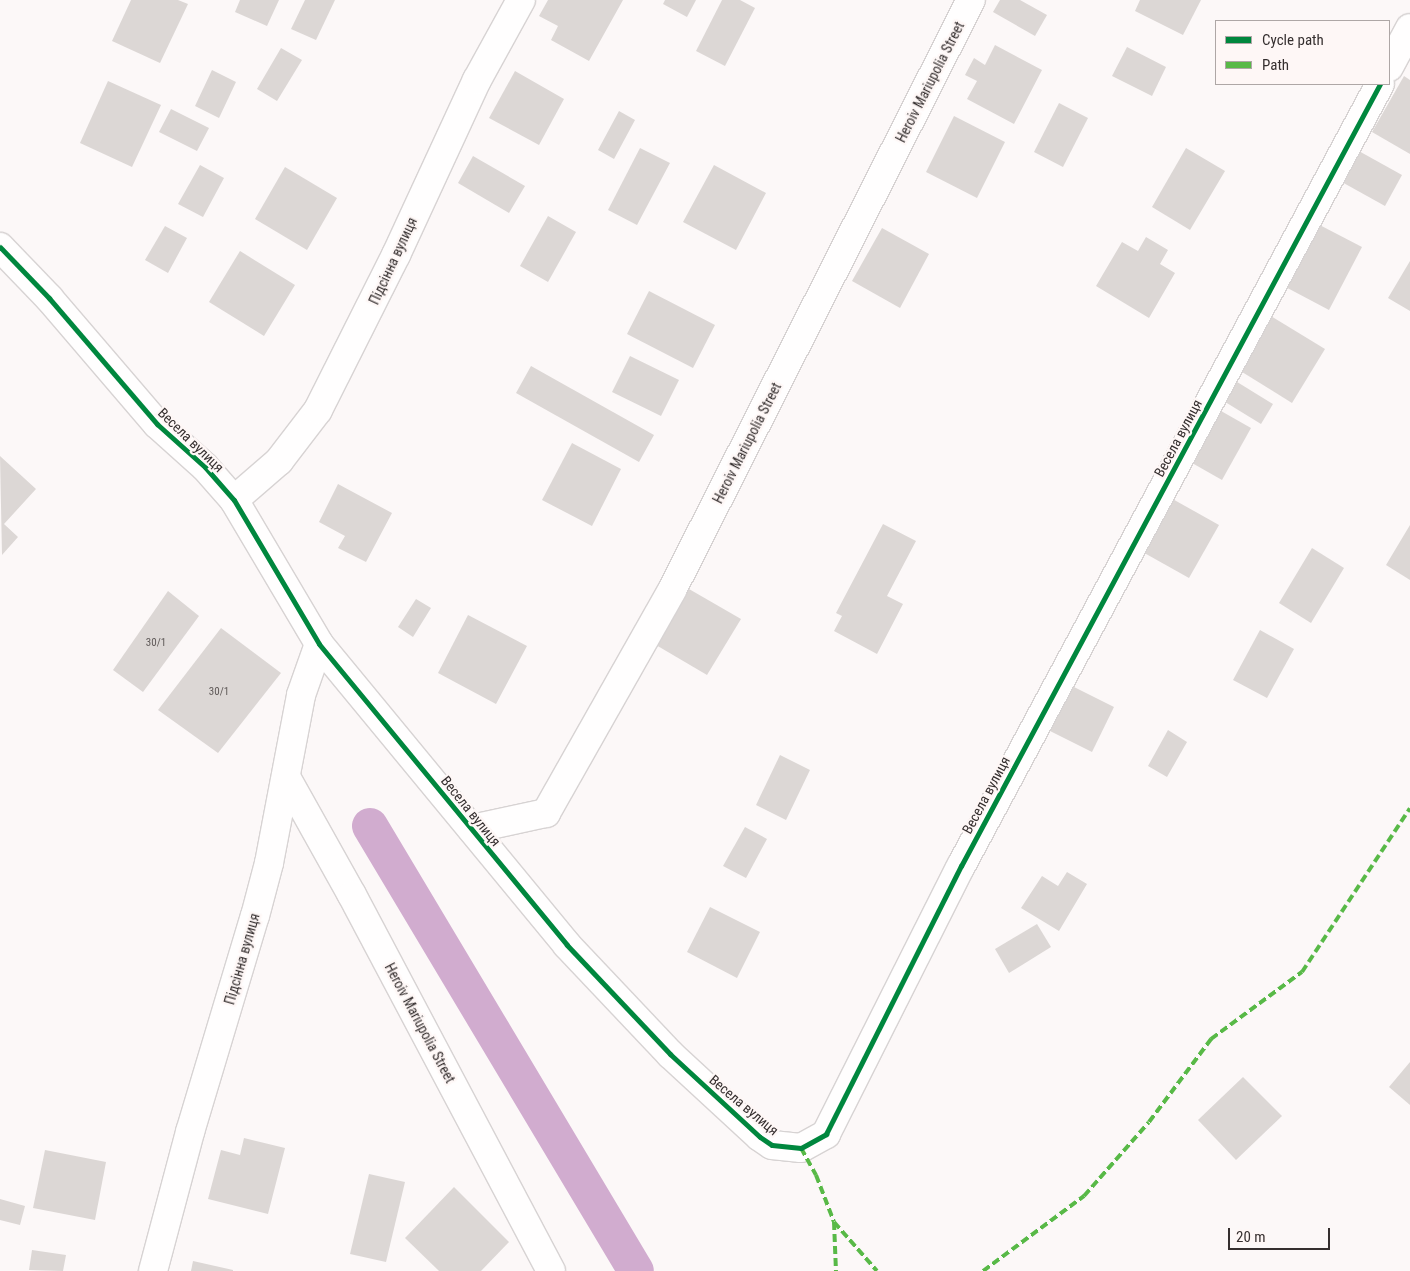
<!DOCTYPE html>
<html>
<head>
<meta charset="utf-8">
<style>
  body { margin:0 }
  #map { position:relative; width:1410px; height:1271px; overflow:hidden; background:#fcf8f8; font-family:"Roboto Condensed",sans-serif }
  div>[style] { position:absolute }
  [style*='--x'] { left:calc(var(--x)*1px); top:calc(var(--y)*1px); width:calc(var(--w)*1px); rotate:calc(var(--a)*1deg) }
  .canal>* { height:36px; margin:-18px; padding:0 18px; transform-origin:18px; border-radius:18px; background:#d1accf }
  .building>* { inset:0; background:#dcd7d5 }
  .roads { filter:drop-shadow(1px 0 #d7d3d3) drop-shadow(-1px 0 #d7d3d3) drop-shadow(0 1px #d7d3d3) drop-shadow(0 -1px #d7d3d3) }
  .minor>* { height:28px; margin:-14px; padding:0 14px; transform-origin:14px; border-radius:14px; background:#fffefe }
  .quiet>* { height:4px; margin-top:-2px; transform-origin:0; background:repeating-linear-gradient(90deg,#58b947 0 8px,transparent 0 12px) }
  .cycleway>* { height:5px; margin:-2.5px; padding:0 2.5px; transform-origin:2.5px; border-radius:2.5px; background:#00873e }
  span { translate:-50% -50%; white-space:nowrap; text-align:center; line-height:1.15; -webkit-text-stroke:4.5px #fef7f6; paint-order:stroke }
  .number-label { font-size:11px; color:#5f5958 }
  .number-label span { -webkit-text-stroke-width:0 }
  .street-label { font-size:14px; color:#352f2f }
  .legend { position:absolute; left:1215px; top:20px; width:175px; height:65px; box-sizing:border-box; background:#fef7f6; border:1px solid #aea7a6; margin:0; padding:6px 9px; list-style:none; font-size:15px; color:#352f2f }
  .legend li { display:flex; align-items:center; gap:10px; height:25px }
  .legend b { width:25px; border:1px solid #aea7a6 }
  .scale { position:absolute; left:1228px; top:1228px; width:102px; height:22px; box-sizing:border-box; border:2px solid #352f2f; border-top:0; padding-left:6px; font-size:15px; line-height:18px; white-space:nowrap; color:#352f2f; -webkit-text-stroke:4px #fef7f6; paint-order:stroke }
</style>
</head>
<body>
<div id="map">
  <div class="canal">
    <div style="--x:370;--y:826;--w:518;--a:59.13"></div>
  </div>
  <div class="building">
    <div style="clip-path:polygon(131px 0,178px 0,188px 4px,160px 63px,112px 41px)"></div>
    <div style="clip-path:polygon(240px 0,279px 0,267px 26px,235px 12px)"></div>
    <div style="clip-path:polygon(305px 0,335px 0,316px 40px,291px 29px)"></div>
    <div style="clip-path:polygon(548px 0,623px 0,589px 61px,551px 40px,558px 26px,539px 16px)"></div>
    <div style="clip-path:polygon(665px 0,696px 0,687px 17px,663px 4px)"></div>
    <div style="clip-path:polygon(722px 0,740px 0,755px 8px,725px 66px,696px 51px)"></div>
    <div style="clip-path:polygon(1000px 0,1020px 0,1047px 15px,1035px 36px,993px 12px)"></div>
    <div style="clip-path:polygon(1140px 0,1201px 0,1183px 35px,1135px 11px)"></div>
    <div style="clip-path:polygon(995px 45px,1042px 70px,1014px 124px,967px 99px,977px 81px,965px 75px,974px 58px,985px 65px)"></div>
    <div style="clip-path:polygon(1127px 47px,1166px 67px,1152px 96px,1112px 76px)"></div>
    <div style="clip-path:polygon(281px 48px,302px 60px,277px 101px,257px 89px)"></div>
    <div style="clip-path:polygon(212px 70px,236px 82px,219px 118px,195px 106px)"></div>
    <div style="clip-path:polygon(515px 71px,564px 99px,539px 145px,489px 118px)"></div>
    <div style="clip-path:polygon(1404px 76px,1410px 80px,1410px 154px,1372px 132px)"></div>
    <div style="clip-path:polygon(108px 81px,161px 105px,132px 167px,80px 143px)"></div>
    <div style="clip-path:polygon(1059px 103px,1088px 118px,1063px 167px,1034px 152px)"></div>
    <div style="clip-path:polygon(171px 109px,209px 128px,197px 151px,159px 132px)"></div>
    <div style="clip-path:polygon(619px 111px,635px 120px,614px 159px,598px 150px)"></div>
    <div style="clip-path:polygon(954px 116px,1005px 142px,977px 198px,926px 172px)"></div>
    <div style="clip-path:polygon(1348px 145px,1402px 175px,1385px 206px,1331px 176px)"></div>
    <div style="clip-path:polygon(640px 148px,670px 163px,637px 225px,608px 210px)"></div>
    <div style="clip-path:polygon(1186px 148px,1225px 171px,1190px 230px,1152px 207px)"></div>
    <div style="clip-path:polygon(473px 156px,525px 186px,509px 213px,458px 183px)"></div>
    <div style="clip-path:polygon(200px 165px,224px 178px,203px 217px,178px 204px)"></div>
    <div style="clip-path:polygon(714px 165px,766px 193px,736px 250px,683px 222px)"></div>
    <div style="clip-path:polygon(285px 167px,337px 198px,307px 250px,255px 219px)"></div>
    <div style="clip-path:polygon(548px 216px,576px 232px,548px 282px,520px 266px)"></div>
    <div style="clip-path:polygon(1310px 220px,1362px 247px,1329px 310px,1278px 283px)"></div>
    <div style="clip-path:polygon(165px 226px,187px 238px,168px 273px,145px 260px)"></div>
    <div style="clip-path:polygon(882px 228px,929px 254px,900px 308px,852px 281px)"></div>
    <div style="clip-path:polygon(1146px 237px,1168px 250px,1160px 264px,1175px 273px,1149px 318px,1096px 286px,1122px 242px,1138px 251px)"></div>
    <div style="clip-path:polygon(240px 251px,295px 285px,264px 336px,209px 302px)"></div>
    <div style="clip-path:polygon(1410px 261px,1410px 311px,1388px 298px)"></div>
    <div style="clip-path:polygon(649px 291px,715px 325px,693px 368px,627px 334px)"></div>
    <div style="clip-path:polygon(1266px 313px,1325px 349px,1292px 403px,1234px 367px)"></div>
    <div style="clip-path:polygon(630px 356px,679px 380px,661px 416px,612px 392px)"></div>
    <div style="clip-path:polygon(531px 366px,654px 435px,639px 462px,516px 393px)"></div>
    <div style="clip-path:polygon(1229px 377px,1273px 404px,1261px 424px,1217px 397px)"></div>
    <div style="clip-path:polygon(1214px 407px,1251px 428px,1222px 480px,1185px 459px)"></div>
    <div style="clip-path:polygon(572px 443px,621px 469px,592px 526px,542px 500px)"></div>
    <div style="clip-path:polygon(0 456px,36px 489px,4px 524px,18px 537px,2px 555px)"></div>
    <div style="clip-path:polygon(338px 484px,392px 513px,366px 562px,338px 548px,345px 536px,319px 522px)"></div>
    <div style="clip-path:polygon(1169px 497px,1219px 525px,1189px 578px,1139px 550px)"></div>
    <div style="clip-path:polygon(883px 524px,916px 541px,887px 596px,903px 604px,877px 654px,834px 631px,842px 616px,836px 613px)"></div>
    <div style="clip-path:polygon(1410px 525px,1410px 580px,1386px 565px)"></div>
    <div style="clip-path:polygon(1312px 548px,1344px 568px,1311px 623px,1279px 603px)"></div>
    <div style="clip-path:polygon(689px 589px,741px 619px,707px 675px,656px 645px)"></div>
    <div style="clip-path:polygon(168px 591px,199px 616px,143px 692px,113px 670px)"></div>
    <div style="clip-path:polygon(416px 599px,431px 608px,413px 637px,398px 627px)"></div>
    <div style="clip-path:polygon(468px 615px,527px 646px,496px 704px,438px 673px)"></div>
    <div style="clip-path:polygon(221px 628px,281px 673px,218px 753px,158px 710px)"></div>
    <div style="clip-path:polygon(1260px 630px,1294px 649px,1267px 698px,1233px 680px)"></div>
    <div style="clip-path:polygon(1064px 682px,1114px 707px,1092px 752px,1042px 727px)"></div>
    <div style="clip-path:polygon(1168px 730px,1187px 742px,1167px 777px,1148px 766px)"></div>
    <div style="clip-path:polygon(780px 755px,810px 770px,786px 820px,756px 805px)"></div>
    <div style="clip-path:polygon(745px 827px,767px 839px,746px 878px,723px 866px)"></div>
    <div style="clip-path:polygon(1067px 872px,1087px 884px,1059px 931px,1021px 908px,1042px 876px,1058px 886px)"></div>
    <div style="clip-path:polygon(710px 907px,760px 932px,737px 978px,687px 952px)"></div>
    <div style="clip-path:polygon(1037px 924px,1051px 947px,1009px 973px,995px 949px)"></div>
    <div style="clip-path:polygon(1410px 1062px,1410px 1105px,1389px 1087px)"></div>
    <div style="clip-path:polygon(1243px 1077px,1282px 1116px,1236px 1160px,1198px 1120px)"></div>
    <div style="clip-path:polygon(244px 1138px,285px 1148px,268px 1214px,208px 1199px,221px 1150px,240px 1155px)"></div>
    <div style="clip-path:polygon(45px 1150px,106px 1162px,95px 1220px,33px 1208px)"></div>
    <div style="clip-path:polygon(369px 1174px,405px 1182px,386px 1262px,350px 1254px)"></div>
    <div style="clip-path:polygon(454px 1187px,509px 1242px,481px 1271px,439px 1271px,405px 1238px)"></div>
    <div style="clip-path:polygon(0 1199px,25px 1206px,20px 1225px,0 1220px)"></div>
    <div style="clip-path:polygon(32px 1250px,66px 1255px,63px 1271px,29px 1270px)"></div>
    <div style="clip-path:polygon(193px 1261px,233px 1270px,233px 1271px,191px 1271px)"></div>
  </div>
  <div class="roads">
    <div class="minor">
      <div style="--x:1389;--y:67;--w:44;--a:-61.7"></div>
      <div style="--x:0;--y:247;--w:71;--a:46.1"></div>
      <div style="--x:49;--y:298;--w:166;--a:49.4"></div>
      <div style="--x:157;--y:424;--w:64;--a:41.9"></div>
      <div style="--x:205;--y:467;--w:44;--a:48.7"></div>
      <div style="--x:234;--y:500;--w:167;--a:59.4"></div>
      <div style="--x:319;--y:644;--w:390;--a:50.5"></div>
      <div style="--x:567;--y:945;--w:150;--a:46.6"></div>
      <div style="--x:670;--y:1054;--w:122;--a:42.7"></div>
      <div style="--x:760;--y:1137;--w:14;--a:34"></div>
      <div style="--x:772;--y:1145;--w:29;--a:6"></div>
      <div style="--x:801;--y:1148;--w:29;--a:-29"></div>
      <div style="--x:826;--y:1134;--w:300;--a:-63.3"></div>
      <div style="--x:961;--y:866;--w:887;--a:-61.82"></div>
      <div style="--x:234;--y:500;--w:60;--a:-40.9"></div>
      <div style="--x:279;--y:461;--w:64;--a:-52.6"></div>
      <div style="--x:318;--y:410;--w:174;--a:-63.3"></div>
      <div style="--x:396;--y:255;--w:193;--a:-65.2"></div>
      <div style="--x:477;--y:80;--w:91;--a:-61.2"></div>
      <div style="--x:286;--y:777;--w:135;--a:60.8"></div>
      <div style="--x:352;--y:895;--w:425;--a:62.1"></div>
      <div style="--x:472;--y:829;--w:76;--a:-12.2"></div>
      <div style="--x:546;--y:813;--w:256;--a:-60.5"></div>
      <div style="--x:672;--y:590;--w:661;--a:-63.13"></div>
      <div style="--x:153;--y:1271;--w:144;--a:-75.1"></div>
      <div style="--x:190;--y:1132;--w:226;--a:-73.3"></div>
      <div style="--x:255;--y:916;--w:55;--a:-75.2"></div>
      <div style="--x:269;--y:863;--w:171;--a:-79.2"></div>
      <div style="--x:301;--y:695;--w:54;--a:-70.6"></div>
    </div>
  </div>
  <div class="quiet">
    <div style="--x:801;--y:1148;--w:31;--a:61"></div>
    <div style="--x:816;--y:1175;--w:50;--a:69"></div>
    <div style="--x:834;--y:1222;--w:49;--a:87.7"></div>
    <div style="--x:834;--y:1222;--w:65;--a:48.7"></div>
    <div style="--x:983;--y:1271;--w:126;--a:-36.6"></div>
    <div style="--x:1084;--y:1196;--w:98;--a:-48.7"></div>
    <div style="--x:1149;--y:1122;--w:104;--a:-53.2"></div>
    <div style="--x:1211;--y:1039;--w:113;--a:-36.4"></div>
    <div style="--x:1302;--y:972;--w:196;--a:-56.6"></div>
  </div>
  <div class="cycleway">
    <div style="--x:0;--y:247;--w:71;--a:46.1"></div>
    <div style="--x:49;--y:298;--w:166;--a:49.4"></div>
    <div style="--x:157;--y:424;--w:64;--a:41.9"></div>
    <div style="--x:205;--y:467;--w:44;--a:48.7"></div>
    <div style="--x:234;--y:500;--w:167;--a:59.4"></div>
    <div style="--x:319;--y:644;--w:390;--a:50.5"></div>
    <div style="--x:567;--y:945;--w:150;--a:46.6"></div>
    <div style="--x:670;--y:1054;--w:122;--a:42.7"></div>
    <div style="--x:760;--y:1137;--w:14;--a:34"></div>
    <div style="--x:772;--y:1145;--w:29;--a:6"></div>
    <div style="--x:801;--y:1148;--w:29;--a:-29"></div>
    <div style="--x:826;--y:1134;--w:300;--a:-63.3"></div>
    <div style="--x:961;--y:866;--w:887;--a:-61.82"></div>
  </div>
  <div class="number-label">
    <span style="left:156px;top:643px">30/1</span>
    <span style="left:219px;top:692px">30/1</span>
  </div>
  <div class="street-label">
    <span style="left:930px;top:82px;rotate:-63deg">Heroiv Mariupolia Street</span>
    <span style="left:393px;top:261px;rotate:-65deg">Підсінна вулиця</span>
    <span style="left:1178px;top:438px;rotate:-62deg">Весела вулиця</span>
    <span style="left:191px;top:440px;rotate:44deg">Весела вулиця</span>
    <span style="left:747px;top:443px;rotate:-63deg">Heroiv Mariupolia Street</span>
    <span style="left:986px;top:795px;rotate:-62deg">Весела вулиця</span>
    <span style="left:471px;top:811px;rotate:51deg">Весела вулиця</span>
    <span style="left:242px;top:959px;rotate:-74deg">Підсінна вулиця</span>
    <span style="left:420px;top:1023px;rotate:62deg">Heroiv Mariupolia Street</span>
    <span style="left:744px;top:1105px;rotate:40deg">Весела вулиця</span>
  </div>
  <ul class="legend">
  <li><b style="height:6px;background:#00873e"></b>Cycle path</li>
  <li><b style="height:6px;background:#58b947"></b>Path</li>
  </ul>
  <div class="scale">20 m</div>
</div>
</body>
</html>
